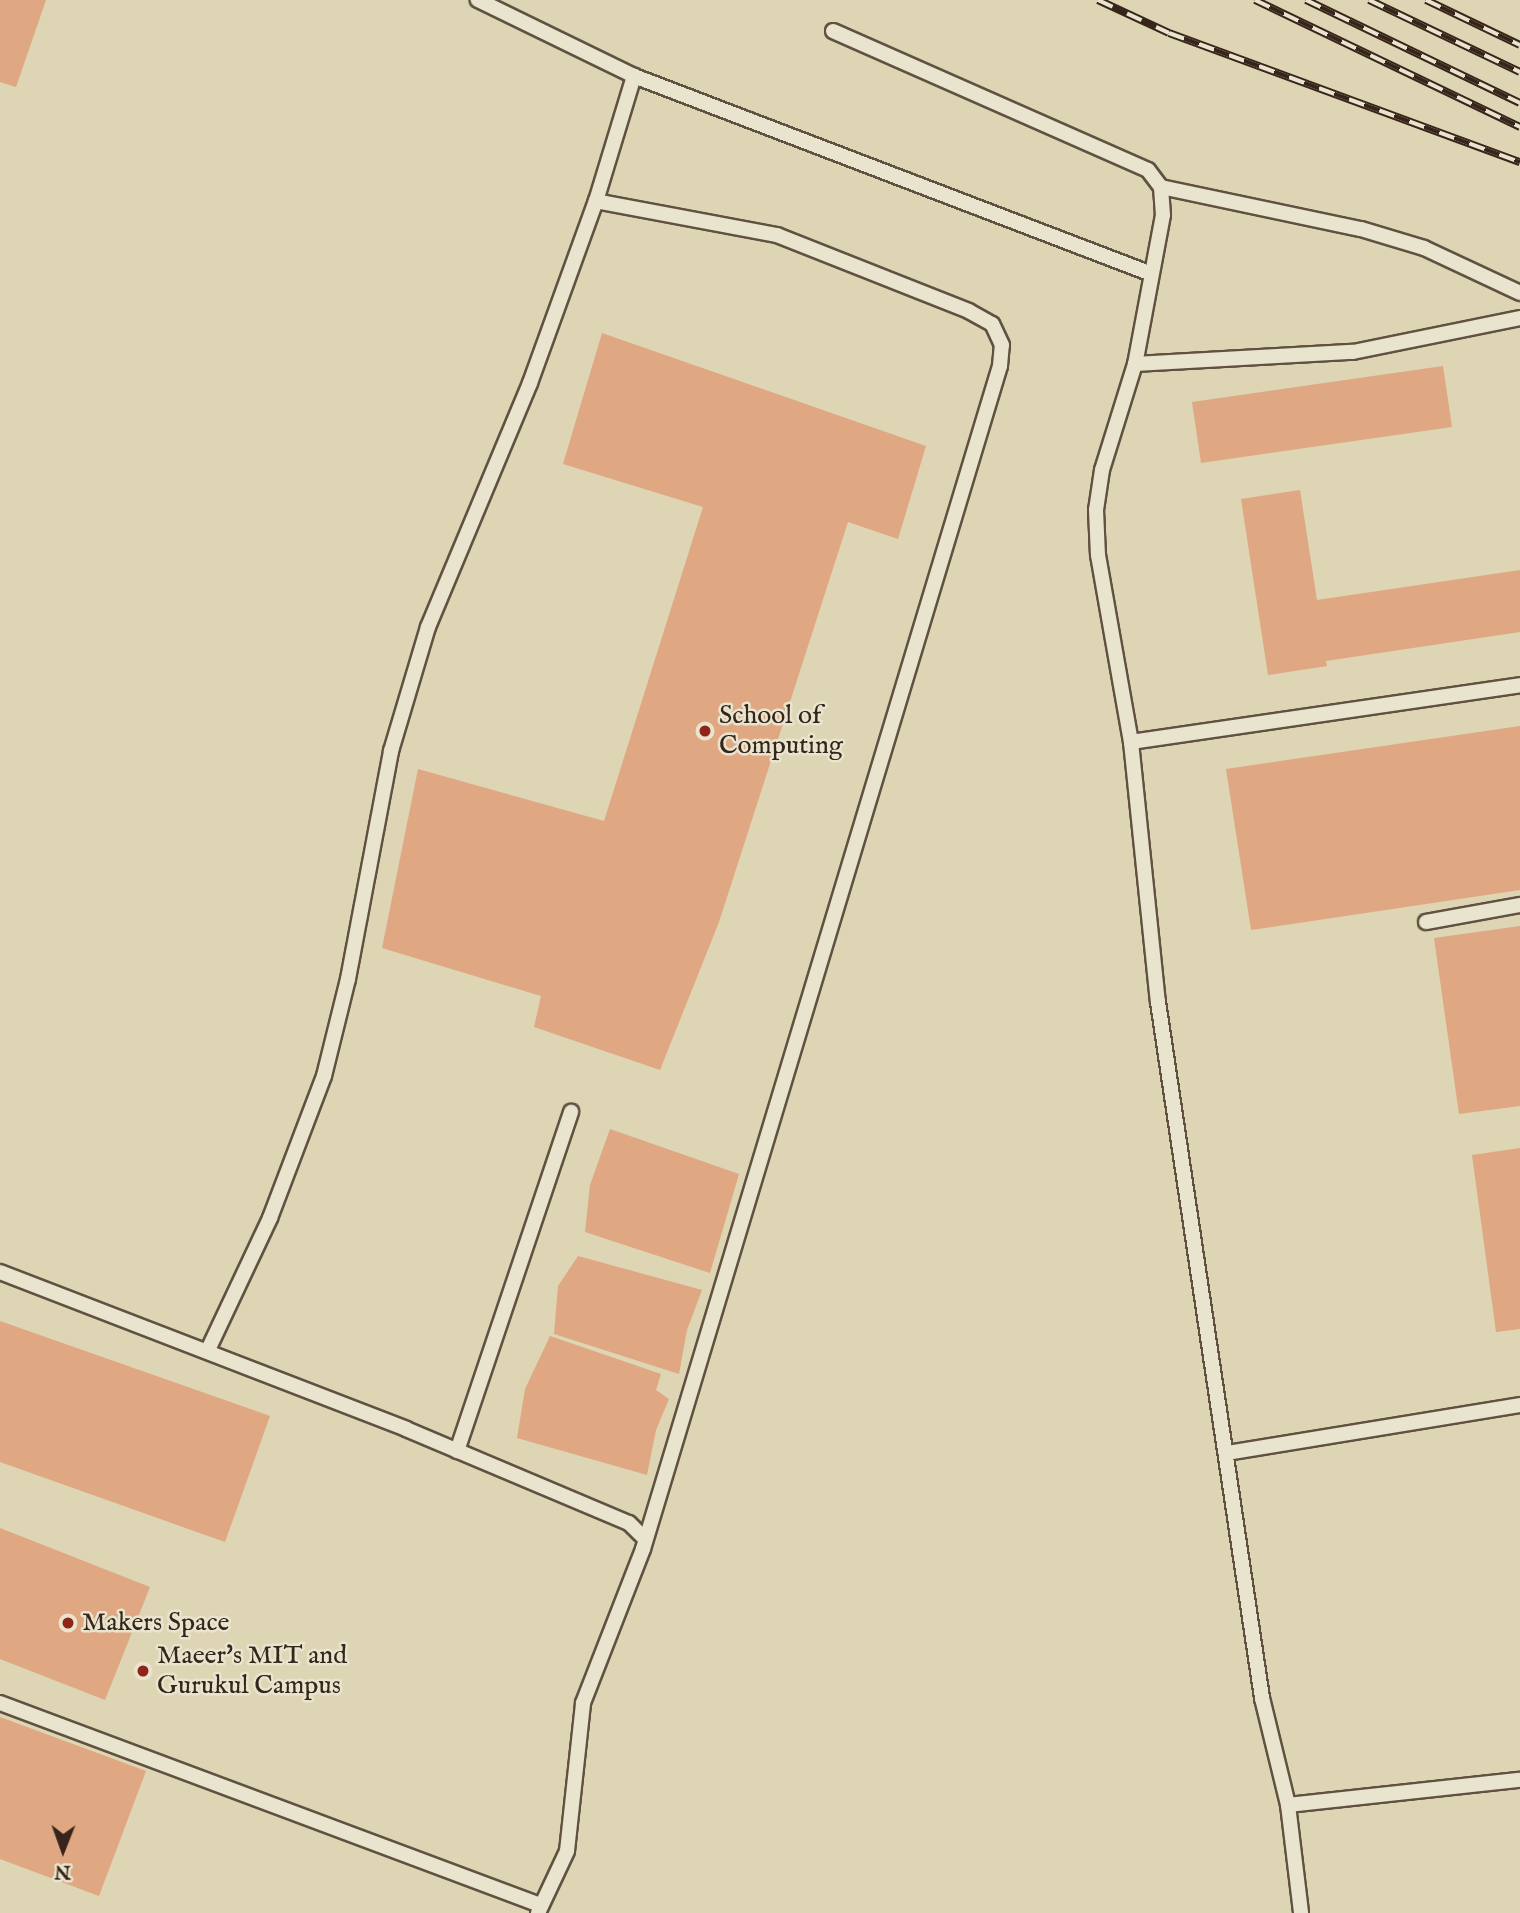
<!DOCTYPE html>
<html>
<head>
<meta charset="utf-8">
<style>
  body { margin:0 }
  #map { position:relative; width:1520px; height:1913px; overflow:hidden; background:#ddd5b3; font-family:"IM FELL English",serif }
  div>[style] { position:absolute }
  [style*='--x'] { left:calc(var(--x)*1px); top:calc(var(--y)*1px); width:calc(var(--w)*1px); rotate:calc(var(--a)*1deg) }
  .building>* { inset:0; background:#dfa782 }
  .roads { filter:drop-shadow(2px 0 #605141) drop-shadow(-2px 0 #605141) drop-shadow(0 2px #605141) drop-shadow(0 -2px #605141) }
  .service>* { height:14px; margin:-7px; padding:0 7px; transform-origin:7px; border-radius:7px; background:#e9e4ce }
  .rail>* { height:8px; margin-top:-4px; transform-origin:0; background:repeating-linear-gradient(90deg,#e9e4ce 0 16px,#37251b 0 32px); box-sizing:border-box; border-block:2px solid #37251b }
  .dots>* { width:19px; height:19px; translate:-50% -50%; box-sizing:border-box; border:4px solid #e9e4ce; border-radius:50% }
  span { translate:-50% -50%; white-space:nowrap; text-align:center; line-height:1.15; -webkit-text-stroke:5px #e9e4ce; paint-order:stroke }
  .poi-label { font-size:26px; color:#37251b }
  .left { translate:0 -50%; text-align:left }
  .north { position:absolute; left:28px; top:1815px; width:70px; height:70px; -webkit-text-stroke:5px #e9e4ce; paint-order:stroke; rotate:181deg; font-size:19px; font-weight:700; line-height:28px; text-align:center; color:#37251b }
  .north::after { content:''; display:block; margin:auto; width:24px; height:32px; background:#37251b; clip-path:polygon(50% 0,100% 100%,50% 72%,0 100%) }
</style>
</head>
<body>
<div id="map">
  <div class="building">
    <div style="clip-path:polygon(0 0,46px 0,16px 87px,0 82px)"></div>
    <div style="clip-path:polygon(602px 333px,926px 446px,898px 539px,848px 522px,719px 922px,660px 1070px,534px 1027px,541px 996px,382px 948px,418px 769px,604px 821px,703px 507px,563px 464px)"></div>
    <div style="clip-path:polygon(1443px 366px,1452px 427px,1201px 463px,1192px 402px)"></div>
    <div style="clip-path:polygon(1300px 490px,1317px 600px,1520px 570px,1520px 632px,1326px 661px,1327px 666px,1268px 675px,1241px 499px)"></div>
    <div style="clip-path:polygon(1520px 726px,1520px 890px,1251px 930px,1226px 769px)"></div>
    <div style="clip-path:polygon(1520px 926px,1520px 1106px,1459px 1114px,1434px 938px)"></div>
    <div style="clip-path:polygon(610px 1129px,739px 1174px,710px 1273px,585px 1232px,590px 1185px)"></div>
    <div style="clip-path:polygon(1520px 1148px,1520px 1329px,1496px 1332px,1472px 1155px)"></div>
    <div style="clip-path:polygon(578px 1256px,702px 1290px,687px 1330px,679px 1374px,554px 1334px,558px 1286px)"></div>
    <div style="clip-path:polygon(0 1321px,270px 1416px,225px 1542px,0 1462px)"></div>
    <div style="clip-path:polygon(550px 1336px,661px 1374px,656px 1390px,669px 1399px,656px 1430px,647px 1475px,517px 1438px,525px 1389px)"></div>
    <div style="clip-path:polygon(0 1528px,150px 1587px,105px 1700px,0 1659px)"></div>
    <div style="clip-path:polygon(0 1717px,146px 1771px,99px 1896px,0 1859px)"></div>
  </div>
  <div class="roads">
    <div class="service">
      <div style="--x:833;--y:31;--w:344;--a:23.8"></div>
      <div style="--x:1148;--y:170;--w:21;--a:53"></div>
      <div style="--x:1161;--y:187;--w:28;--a:86"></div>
      <div style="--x:1163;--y:215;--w:152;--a:100.6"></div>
      <div style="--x:1135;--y:364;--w:111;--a:107.3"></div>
      <div style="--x:1102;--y:470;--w:40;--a:98.5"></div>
      <div style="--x:1096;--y:510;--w:45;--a:87.5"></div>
      <div style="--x:1098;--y:555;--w:190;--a:80"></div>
      <div style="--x:1131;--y:742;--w:261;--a:84.1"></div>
      <div style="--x:1158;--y:1002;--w:704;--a:81.5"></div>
      <div style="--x:1262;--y:1698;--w:110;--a:76.3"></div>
      <div style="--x:1288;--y:1805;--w:109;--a:83.1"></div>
      <div style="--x:634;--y:76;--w:551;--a:20.93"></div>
      <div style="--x:1161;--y:187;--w:204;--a:11.9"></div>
      <div style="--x:1361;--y:229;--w:66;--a:16.8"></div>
      <div style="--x:1424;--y:248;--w:106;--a:25.1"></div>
      <div style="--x:1135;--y:364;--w:218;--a:-3.2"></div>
      <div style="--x:1353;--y:352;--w:170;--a:-11.5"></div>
      <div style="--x:1131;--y:742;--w:393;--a:-8.3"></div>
      <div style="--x:1426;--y:922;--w:96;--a:-10.3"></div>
      <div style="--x:0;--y:1272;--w:435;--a:21.1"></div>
      <div style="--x:406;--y:1429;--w:242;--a:22.9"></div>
      <div style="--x:629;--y:1523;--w:20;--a:45"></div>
      <div style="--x:208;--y:1350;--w:146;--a:-64.8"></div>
      <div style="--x:270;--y:1218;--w:152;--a:-69.2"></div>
      <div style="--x:324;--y:1076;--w:100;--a:-76.1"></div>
      <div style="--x:348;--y:979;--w:232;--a:-79.3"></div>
      <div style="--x:391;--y:751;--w:129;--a:-73.4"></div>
      <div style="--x:428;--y:627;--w:264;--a:-67.3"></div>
      <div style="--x:530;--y:383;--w:194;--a:-70.1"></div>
      <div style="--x:596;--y:201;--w:131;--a:-73.1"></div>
      <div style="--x:634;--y:76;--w:174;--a:-154"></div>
      <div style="--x:457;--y:1451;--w:358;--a:-71.4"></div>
      <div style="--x:1227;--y:1453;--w:297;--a:-9.3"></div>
      <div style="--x:0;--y:1703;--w:577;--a:20.51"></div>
      <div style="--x:1288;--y:1805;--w:233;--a:-6.2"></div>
      <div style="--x:538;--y:1913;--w:68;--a:-64.9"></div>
      <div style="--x:567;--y:1851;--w:149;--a:-83.8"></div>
      <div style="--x:583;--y:1703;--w:165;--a:-68.7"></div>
      <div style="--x:643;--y:1549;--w:1236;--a:-73.21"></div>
      <div style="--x:1000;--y:366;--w:21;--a:-85"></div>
      <div style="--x:1002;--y:345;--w:23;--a:-115"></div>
      <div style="--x:992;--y:324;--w:26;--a:-151"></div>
      <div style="--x:969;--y:311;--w:206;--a:-158.4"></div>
      <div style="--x:777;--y:235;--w:184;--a:-169.4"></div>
    </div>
  </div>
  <div class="rail">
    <div style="--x:1098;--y:0;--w:78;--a:24.9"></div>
    <div style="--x:1169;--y:33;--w:374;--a:20.2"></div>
    <div style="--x:1255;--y:0;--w:294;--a:25.6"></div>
    <div style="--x:1306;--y:0;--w:237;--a:25.7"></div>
    <div style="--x:1369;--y:0;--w:167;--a:25.5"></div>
    <div style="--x:1426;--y:0;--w:104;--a:25.6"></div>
  </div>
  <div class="dots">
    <div style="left:705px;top:731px;background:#8f2418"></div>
    <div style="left:68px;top:1623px;background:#8f2418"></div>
    <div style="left:143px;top:1671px;background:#8f2418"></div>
  </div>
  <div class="poi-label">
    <span class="left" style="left:719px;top:731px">School of<br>Computing</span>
    <span class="left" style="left:82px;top:1623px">Makers Space</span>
    <span class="left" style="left:157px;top:1671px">Maeer's MIT and<br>Gurukul Campus</span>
  </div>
  <div class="north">N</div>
</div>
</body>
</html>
